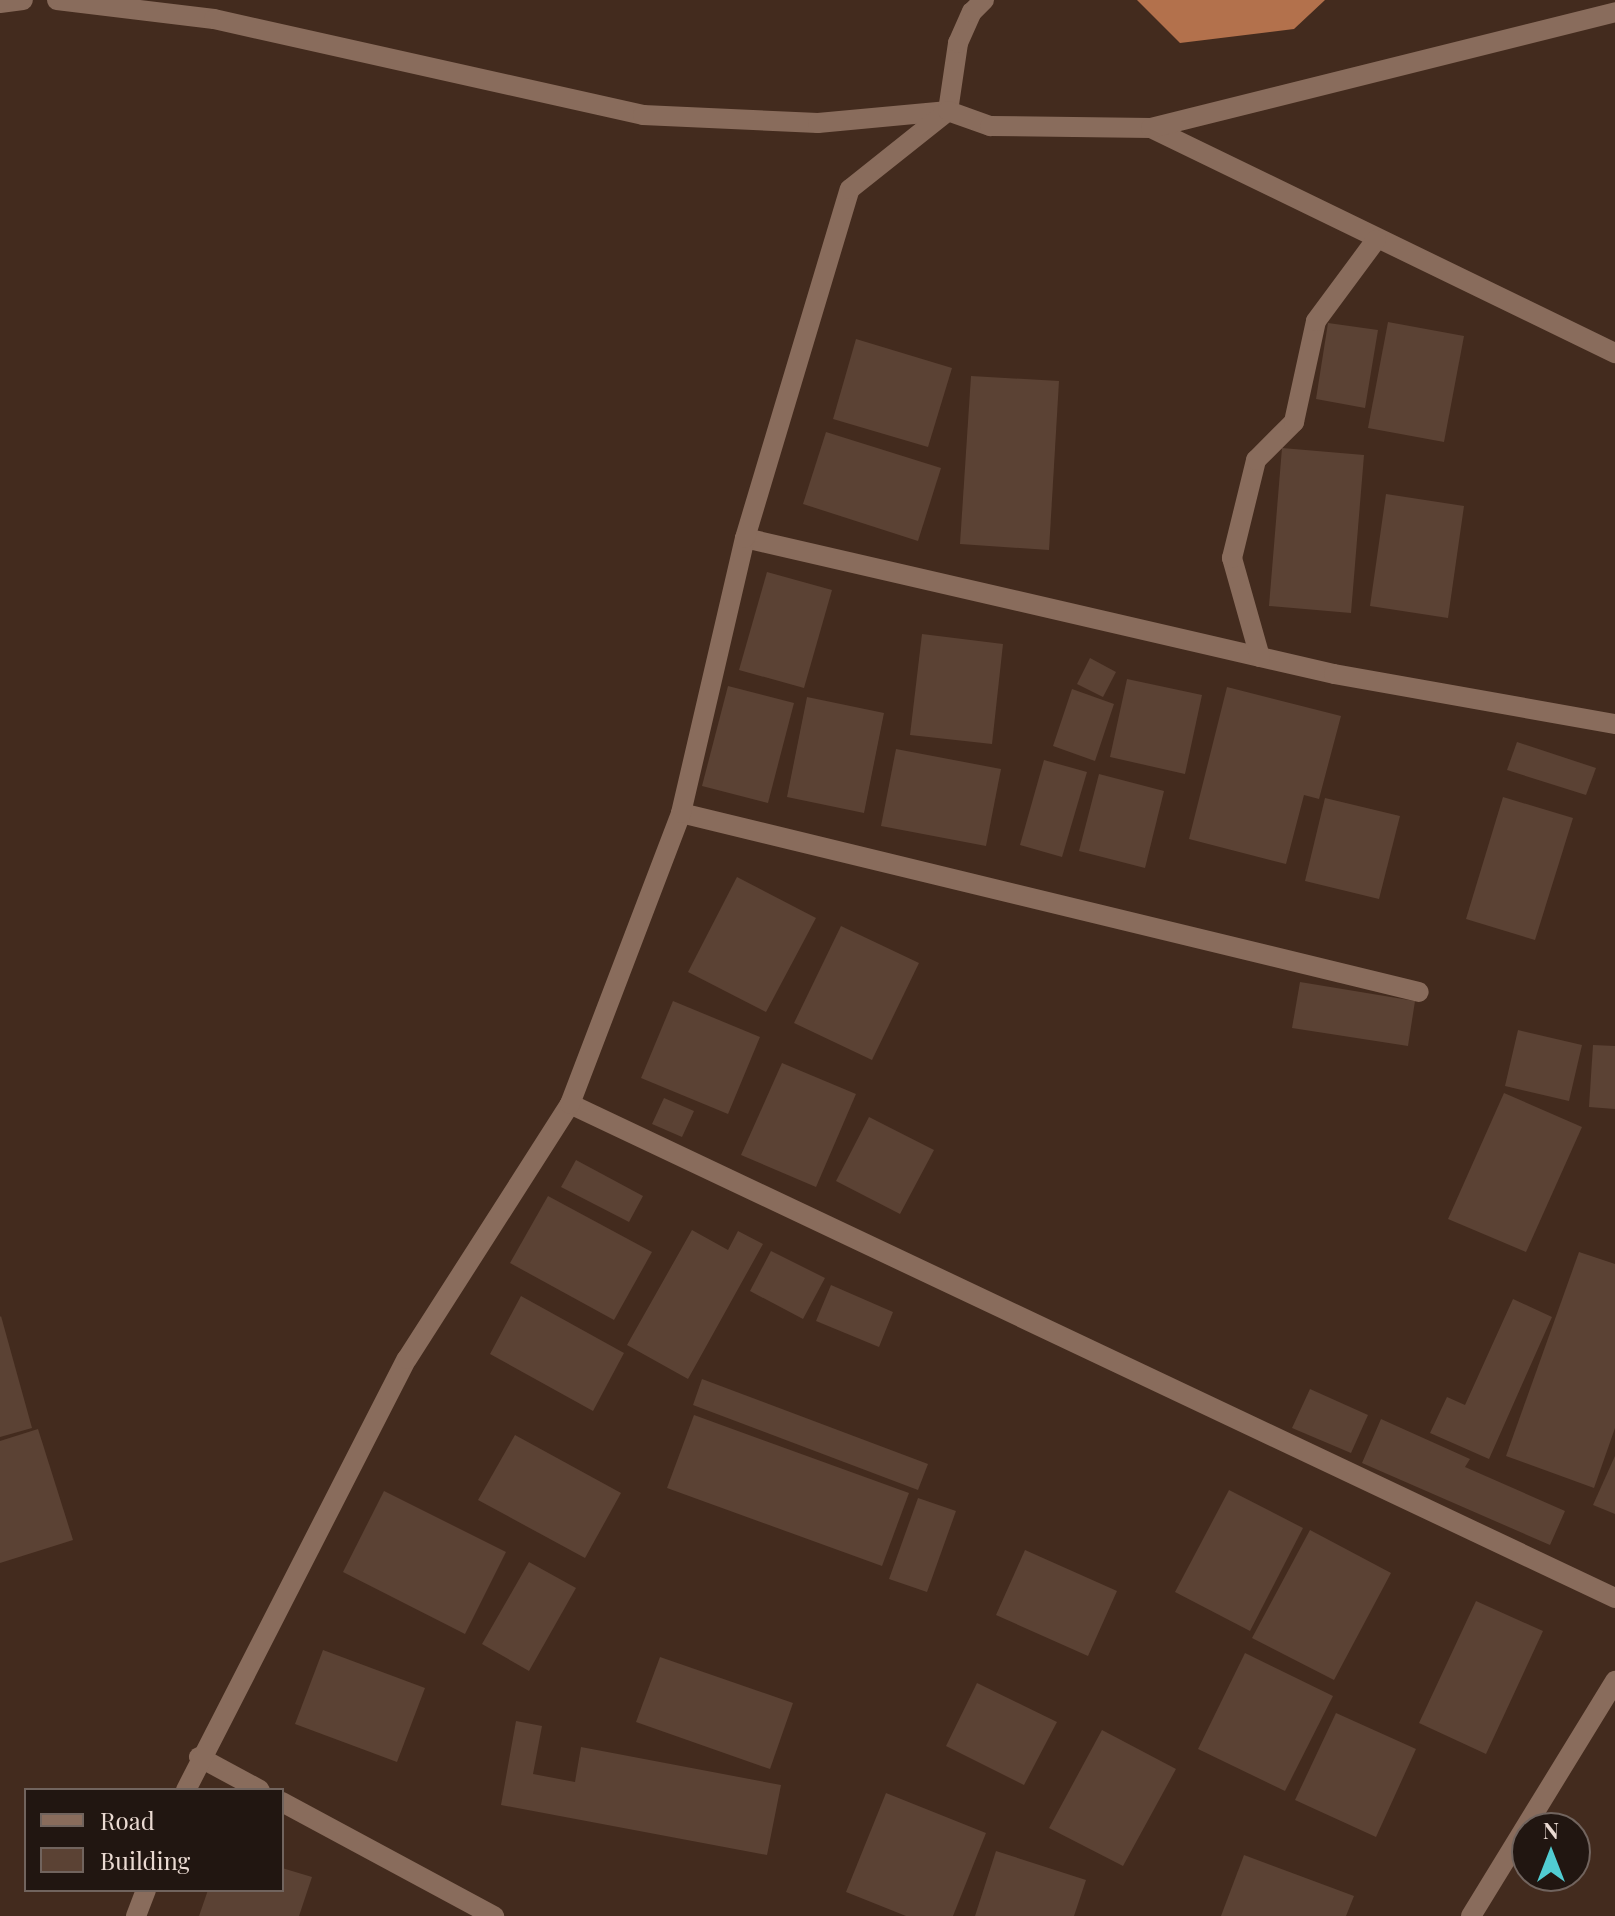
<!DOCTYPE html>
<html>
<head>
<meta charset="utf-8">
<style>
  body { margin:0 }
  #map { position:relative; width:1615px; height:1916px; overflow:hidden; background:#432b1e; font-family:"Playfair Display",serif }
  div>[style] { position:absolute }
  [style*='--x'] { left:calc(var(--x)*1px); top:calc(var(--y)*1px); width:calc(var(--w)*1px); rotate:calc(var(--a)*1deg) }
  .water>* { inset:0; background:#b3714c }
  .building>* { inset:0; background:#5b4234 }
  .minor>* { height:20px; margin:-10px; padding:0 10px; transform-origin:10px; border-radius:10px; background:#896c5c }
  span { translate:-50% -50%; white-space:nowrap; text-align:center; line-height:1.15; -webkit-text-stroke:6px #211611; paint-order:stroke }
  .legend { position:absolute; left:24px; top:1788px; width:260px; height:104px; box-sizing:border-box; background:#211611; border:2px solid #71645e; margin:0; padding:10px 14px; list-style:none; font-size:24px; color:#eadad2 }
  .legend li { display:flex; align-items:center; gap:16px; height:40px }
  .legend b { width:40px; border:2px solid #71645e }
  .north { position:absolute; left:1511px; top:1812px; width:80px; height:80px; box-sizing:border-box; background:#211611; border:2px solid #71645e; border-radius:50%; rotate:0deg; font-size:22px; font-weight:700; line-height:32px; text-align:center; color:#eadad2 }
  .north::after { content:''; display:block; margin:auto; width:28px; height:36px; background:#51ccd2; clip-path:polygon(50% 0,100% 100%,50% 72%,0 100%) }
</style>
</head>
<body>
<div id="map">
  <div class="water">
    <div style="clip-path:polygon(1137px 0,1325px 0,1294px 29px,1180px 43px)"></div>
  </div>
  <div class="building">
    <div style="clip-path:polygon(1388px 322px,1464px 336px,1444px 442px,1368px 428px)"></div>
    <div style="clip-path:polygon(1328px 323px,1378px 330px,1365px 408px,1316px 399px)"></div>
    <div style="clip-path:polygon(856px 339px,952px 368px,928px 447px,833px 419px)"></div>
    <div style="clip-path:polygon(971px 376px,1059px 381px,1049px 550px,960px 544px)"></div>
    <div style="clip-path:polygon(826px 432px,941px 468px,918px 541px,803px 504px)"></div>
    <div style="clip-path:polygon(1282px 448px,1364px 455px,1351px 613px,1269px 606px)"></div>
    <div style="clip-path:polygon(1386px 494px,1464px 506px,1448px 618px,1370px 606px)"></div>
    <div style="clip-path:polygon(767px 572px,832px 590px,804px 688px,739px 670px)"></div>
    <div style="clip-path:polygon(922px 634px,1003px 644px,992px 744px,910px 735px)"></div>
    <div style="clip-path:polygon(1090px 658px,1116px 672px,1103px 697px,1077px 684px)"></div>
    <div style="clip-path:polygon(1127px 679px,1202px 695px,1185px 774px,1110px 757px)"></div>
    <div style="clip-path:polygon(728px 686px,794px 703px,768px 803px,702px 786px)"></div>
    <div style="clip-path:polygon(1227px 687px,1341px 716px,1319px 799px,1304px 795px,1286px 864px,1189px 839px)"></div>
    <div style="clip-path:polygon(1072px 689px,1114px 704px,1095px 761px,1053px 746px)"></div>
    <div style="clip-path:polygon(807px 697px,884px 713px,864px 813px,787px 797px)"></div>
    <div style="clip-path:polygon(1517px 742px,1596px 768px,1586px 795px,1507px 770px)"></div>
    <div style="clip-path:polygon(896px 749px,1001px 769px,986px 846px,881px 826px)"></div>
    <div style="clip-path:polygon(1044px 760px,1087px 772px,1062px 857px,1020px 845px)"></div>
    <div style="clip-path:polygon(1099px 774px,1164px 791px,1145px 868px,1079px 851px)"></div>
    <div style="clip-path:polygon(1503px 797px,1573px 818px,1535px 940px,1466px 919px)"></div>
    <div style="clip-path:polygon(1325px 798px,1400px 816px,1379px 899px,1305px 881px)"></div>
    <div style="clip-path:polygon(737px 877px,816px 918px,766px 1012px,688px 972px)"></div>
    <div style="clip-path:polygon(841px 926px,919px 963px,872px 1060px,794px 1023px)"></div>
    <div style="clip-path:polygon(1300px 982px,1415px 1001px,1408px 1046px,1292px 1028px)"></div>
    <div style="clip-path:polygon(673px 1001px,760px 1037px,728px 1114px,641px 1078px)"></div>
    <div style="clip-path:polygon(1518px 1030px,1582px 1045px,1569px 1101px,1505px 1086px)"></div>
    <div style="clip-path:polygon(1593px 1045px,1615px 1046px,1615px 1109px,1589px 1107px)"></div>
    <div style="clip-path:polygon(782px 1063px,856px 1094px,816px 1187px,741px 1155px)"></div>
    <div style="clip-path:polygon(1504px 1093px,1582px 1127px,1526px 1252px,1448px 1219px)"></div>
    <div style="clip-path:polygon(664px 1098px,694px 1111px,682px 1137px,652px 1124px)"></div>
    <div style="clip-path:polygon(869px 1117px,934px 1150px,900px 1214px,836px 1181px)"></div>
    <div style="clip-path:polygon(576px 1160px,643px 1196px,629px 1222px,561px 1187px)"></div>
    <div style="clip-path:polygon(548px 1196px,652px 1252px,614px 1320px,510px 1263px)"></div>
    <div style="clip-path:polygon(692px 1230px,728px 1250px,738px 1231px,763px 1244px,688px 1379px,627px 1345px)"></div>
    <div style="clip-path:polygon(771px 1251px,825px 1278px,803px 1319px,750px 1291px)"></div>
    <div style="clip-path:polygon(1579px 1252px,1615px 1264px,1615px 1428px,1594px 1488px,1506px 1456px)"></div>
    <div style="clip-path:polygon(831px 1285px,893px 1312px,879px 1347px,816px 1321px)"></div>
    <div style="clip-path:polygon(521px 1296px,624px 1353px,593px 1411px,490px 1354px)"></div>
    <div style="clip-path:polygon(1513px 1299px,1552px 1317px,1489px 1459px,1430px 1433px,1447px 1397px,1465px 1405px)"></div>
    <div style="clip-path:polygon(1px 1316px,32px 1428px,0 1437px,0 1317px)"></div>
    <div style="clip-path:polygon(702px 1379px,928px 1464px,918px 1490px,693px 1405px)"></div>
    <div style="clip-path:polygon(1310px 1389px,1368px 1415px,1351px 1453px,1292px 1428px)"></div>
    <div style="clip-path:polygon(694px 1415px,909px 1493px,882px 1566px,667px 1488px)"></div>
    <div style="clip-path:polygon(1381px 1419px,1470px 1459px,1465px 1467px,1565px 1511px,1550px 1545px,1362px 1463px)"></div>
    <div style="clip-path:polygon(38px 1429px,73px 1540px,0 1563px,0 1441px)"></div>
    <div style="clip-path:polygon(515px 1435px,621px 1493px,585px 1558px,478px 1500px)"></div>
    <div style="clip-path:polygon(1615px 1456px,1615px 1514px,1593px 1505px)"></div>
    <div style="clip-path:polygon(1229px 1490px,1303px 1528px,1250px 1631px,1175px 1592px)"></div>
    <div style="clip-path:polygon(384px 1491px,506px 1552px,465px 1634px,343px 1572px)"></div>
    <div style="clip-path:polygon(918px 1498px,956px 1511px,927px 1592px,889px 1579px)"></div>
    <div style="clip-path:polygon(1310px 1530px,1391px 1573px,1334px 1680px,1252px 1638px)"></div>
    <div style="clip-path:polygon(1025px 1550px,1117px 1591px,1088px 1656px,996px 1615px)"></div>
    <div style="clip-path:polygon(529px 1562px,576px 1588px,529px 1671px,482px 1644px)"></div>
    <div style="clip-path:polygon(1476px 1601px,1543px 1631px,1486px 1754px,1419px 1723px)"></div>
    <div style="clip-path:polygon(323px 1650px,425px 1688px,397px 1762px,295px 1724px)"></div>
    <div style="clip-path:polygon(1245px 1653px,1333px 1696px,1285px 1791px,1198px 1749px)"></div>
    <div style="clip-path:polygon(660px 1657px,793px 1703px,770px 1769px,636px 1722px)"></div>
    <div style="clip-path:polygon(977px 1683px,1057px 1722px,1024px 1785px,946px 1746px)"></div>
    <div style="clip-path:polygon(1336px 1713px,1416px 1749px,1376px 1837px,1295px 1800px)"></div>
    <div style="clip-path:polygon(516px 1721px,542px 1726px,533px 1774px,575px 1782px,581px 1747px,781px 1785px,767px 1855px,501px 1805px)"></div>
    <div style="clip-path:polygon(1102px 1730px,1176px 1769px,1123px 1866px,1049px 1828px)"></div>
    <div style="clip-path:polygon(886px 1793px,986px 1833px,953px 1916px,906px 1916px,846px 1892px)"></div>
    <div style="clip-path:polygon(996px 1851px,1086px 1880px,1074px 1916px,975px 1916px)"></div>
    <div style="clip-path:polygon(1244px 1855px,1354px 1896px,1346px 1916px,1221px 1916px)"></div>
    <div style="clip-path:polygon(282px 1868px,312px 1877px,299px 1916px,199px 1916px,208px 1890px,282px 1890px)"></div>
  </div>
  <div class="minor">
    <div style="--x:57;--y:0;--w:158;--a:6.9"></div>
    <div style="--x:214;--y:19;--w:440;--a:12.6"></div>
    <div style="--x:643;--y:115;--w:175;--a:2.6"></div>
    <div style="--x:818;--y:123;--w:131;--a:-5.3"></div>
    <div style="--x:948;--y:111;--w:69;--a:-81.6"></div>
    <div style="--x:958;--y:43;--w:34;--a:-66"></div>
    <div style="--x:972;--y:12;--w:17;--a:-45"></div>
    <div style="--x:0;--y:3;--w:23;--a:-7"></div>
    <div style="--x:1151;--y:128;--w:516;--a:25.87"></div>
    <div style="--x:745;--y:538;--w:604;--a:13"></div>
    <div style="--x:1334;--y:674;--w:285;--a:10.1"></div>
    <div style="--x:1260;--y:657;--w:103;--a:-105.8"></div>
    <div style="--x:1232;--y:558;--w:101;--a:-76.2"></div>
    <div style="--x:1256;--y:460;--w:54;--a:-45"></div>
    <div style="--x:1294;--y:422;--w:103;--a:-77.7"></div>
    <div style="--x:1316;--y:321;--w:101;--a:-53.5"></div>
    <div style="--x:681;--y:813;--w:759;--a:13.63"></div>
    <div style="--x:570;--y:1104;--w:1156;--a:25.3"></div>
    <div style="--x:199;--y:1757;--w:69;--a:28.4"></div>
    <div style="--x:186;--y:1790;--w:484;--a:-62.9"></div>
    <div style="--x:407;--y:1359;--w:303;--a:-57.4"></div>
    <div style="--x:570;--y:1104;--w:311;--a:-69.1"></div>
    <div style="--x:681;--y:813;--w:282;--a:-76.9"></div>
    <div style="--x:745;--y:538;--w:364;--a:-73.3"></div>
    <div style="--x:850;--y:189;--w:125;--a:-38.5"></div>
    <div style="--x:948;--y:111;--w:45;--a:19.7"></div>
    <div style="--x:990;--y:126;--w:161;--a:0.7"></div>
    <div style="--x:1151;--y:128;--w:478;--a:-14"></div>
    <div style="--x:282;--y:1802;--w:241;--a:28.3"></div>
    <div style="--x:136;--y:1916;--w:28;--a:-69"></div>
    <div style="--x:1471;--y:1916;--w:276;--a:-58.5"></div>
  </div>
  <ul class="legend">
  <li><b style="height:10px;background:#896c5c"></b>Road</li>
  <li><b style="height:22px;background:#5b4234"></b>Building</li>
  </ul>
  <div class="north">N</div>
</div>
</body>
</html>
